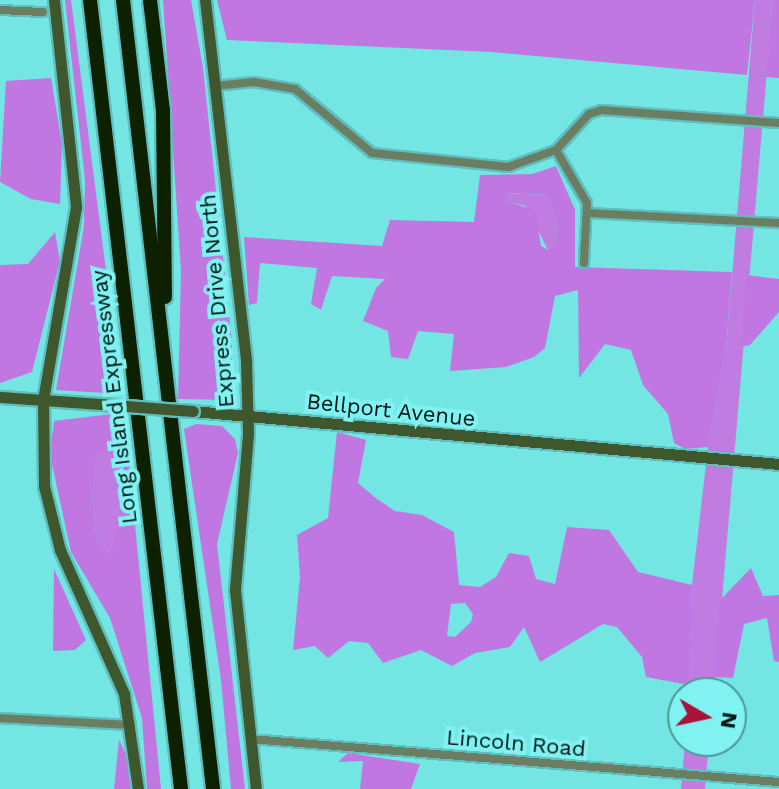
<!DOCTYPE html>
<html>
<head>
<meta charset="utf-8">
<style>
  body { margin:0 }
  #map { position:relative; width:779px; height:789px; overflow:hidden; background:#73e5e3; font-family:"Work Sans",sans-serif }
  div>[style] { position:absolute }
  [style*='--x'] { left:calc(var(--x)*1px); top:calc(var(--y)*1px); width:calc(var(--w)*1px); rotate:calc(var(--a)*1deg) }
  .green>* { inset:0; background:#c07ce0 }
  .forest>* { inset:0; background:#c077e2 }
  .roads { filter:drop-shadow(2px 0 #5ebfbe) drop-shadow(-2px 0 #5ebfbe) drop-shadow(0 2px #5ebfbe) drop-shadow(0 -2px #5ebfbe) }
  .street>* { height:8px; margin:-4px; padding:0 4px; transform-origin:4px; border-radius:4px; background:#6c7e62 }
  .secondary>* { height:11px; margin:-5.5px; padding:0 5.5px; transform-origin:5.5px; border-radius:5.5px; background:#3e572d }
  .highway>* { height:14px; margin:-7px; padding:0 7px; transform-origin:7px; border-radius:7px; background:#0d2100 }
  .bridges { filter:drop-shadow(2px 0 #5ebfbe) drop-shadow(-2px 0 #5ebfbe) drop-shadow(0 2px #5ebfbe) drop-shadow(0 -2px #5ebfbe) }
  .secondary-bridge>* { height:11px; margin:-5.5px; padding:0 5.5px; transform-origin:5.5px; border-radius:5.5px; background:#3e572d }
  span { translate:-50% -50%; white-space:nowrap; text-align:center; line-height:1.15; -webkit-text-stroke:8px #80f2f1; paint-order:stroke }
  .street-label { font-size:22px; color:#001414 }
  .north { position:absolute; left:667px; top:677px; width:80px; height:80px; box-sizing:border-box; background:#80f2f1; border:2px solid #4d9999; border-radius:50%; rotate:99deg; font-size:22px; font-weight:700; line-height:32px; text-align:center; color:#001414 }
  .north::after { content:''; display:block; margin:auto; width:28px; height:36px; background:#a9123b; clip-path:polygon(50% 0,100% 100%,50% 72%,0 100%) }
</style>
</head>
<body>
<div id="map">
  <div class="green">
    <div style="clip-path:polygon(755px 0,773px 0,714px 693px,688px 693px,692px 585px,708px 447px,726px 349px)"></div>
    <div style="clip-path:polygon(505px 193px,548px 195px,557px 222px,556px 239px,548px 250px,526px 206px,506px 201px)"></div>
    <div style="clip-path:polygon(97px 452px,109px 454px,116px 469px,119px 519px,113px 555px,97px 540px,92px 495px)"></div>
    <div style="clip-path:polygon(685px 741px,709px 741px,705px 789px,681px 789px)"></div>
  </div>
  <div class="forest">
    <div style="clip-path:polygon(65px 0,71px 0,122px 394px,56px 390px,84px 226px,85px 180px)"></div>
    <div style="clip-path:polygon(163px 0,191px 0,203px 68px,232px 342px,232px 400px,178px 399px,181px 271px)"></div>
    <div style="clip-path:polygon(217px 0,755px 0,747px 75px,491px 52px,227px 40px)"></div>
    <div style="clip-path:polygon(773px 0,779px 0,779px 78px,766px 77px)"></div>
    <div style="clip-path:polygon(51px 78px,62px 144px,60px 204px,31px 199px,0 182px,6px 81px)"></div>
    <div style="clip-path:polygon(evenodd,556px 166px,575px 210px,575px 267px,732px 272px,726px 349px,708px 447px,685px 449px,674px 443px,668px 414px,643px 385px,631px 350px,605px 344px,579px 378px,578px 290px,555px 296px,545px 348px,534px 357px,506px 367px,450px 371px,454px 334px,418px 331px,408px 359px,391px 357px,388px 331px,363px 321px,376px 288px,385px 279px,332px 276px,321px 310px,311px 304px,317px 268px,260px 263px,257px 303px,249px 305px,244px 237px,382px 246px,390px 220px,474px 222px,480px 175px,532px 174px,556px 166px,506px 193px,548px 195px,557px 222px,556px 239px,548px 250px,541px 246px,535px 210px,506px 201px,506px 193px)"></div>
    <div style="clip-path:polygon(55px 232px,60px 261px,32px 372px,0 383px,0 265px,28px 264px)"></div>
    <div style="clip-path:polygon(747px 275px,779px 279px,779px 312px,750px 345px,741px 347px)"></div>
    <div style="clip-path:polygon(evenodd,111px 414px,125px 423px,161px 789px,147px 789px,142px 718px,110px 618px,71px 552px,50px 455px,54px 421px,111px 414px,97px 453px,109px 454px,116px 469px,119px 519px,112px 554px,97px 540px,92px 495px,97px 453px)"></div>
    <div style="clip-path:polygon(196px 424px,222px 426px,235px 439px,238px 453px,217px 544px,245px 789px,231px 789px,221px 680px,184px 429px)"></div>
    <div style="clip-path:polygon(evenodd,337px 432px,366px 440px,358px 483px,377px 499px,395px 511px,422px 515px,454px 532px,459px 585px,480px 587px,496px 577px,509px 553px,529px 556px,536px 579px,555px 584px,567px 527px,609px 530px,638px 572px,692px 585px,689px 685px,646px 677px,642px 657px,617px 627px,603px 624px,540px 662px,524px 627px,510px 647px,475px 653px,452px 666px,421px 650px,383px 663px,368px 643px,349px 641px,328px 658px,315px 646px,293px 650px,300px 577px,297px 535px,328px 518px,337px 432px,465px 603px,473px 614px,471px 622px,455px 637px,447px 636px,451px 604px,465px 603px)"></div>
    <div style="clip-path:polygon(751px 568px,763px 596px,779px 595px,779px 662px,774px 661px,767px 618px,744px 624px,733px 678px,715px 677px,720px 600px)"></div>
    <div style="clip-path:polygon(54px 569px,86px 640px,75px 650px,53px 651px)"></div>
    <div style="clip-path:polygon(119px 740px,131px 764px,131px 789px,114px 789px)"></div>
    <div style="clip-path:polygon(348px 753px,420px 764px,411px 789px,360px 789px,363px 761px,338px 762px)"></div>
  </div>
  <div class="roads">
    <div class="street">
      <div style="--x:0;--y:10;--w:43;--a:2.7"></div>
      <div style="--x:215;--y:86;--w:39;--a:-6"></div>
      <div style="--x:254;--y:82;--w:42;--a:9.7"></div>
      <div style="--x:295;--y:89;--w:100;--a:39.7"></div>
      <div style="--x:372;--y:153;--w:137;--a:5.9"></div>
      <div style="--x:508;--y:167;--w:51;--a:-19.5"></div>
      <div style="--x:556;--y:150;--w:49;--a:-47.5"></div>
      <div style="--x:589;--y:114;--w:13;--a:-18"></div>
      <div style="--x:601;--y:110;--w:178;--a:4.2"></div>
      <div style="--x:556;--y:150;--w:61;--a:59.7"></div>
      <div style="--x:587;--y:203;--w:60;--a:92.9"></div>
      <div style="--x:588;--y:213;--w:191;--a:3"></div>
      <div style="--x:0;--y:718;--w:131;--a:3.1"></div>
      <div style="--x:250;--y:739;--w:531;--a:4.65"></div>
    </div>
    <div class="secondary">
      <div style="--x:54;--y:0;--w:208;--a:83.9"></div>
      <div style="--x:76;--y:207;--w:196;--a:99.7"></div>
      <div style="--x:43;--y:400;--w:86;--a:89.3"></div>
      <div style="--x:44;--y:486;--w:66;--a:76"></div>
      <div style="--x:60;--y:550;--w:158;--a:66"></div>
      <div style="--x:124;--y:694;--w:96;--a:81.6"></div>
      <div style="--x:205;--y:0;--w:364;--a:83.5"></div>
      <div style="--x:246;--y:362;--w:72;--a:88.4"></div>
      <div style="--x:248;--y:434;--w:157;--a:94.8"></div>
      <div style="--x:235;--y:590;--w:200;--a:84"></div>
      <div style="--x:0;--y:397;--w:113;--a:4"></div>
      <div style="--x:193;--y:411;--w:588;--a:5.17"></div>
    </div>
    <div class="highway">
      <div style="--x:90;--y:0;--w:794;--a:83.42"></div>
      <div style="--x:123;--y:0;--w:794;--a:83.49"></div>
      <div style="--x:150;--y:0;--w:111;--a:83.3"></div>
      <div style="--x:163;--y:110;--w:187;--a:89.4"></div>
    </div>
  </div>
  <div class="bridges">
    <div class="secondary-bridge">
      <div style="--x:113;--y:405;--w:80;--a:4.3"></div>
    </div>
  </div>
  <div class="street-label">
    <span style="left:217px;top:301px;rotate:-95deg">Express Drive North</span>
    <span style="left:114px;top:397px;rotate:-97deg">Long Island Expressway</span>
    <span style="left:391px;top:410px;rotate:6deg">Bellport Avenue</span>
    <span style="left:516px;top:743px;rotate:5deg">Lincoln Road</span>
  </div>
  <div class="north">N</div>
</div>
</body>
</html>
